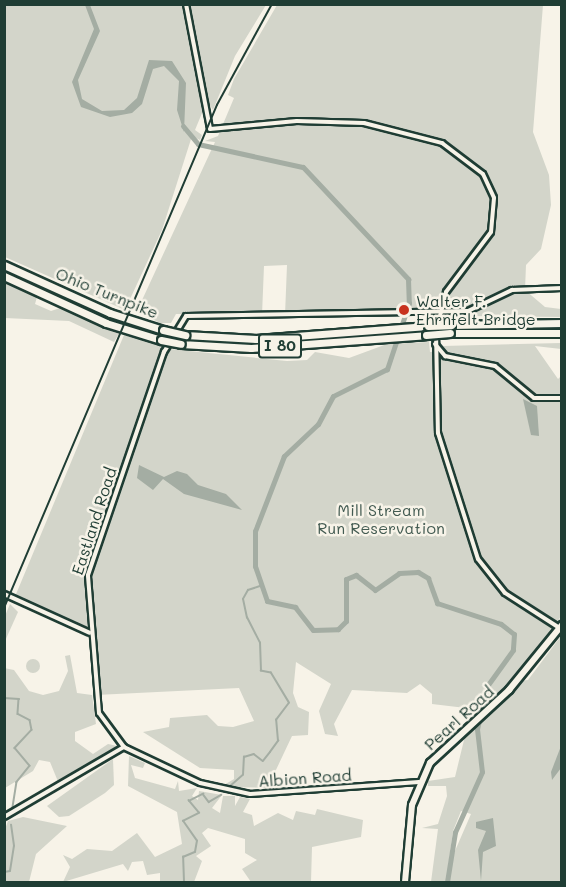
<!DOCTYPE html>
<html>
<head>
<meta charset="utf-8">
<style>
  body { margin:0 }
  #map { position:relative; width:566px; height:887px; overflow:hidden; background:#f7f3e8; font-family:Mali,sans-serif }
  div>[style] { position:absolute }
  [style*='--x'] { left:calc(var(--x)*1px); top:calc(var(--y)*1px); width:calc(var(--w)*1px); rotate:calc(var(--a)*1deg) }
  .green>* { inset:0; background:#d3d5ca }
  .round { border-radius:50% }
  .water>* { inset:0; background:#a4ada3 }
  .stream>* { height:1.5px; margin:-0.75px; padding:0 0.75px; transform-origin:0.75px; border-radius:0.75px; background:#a4ada3 }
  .river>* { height:5px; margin:-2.5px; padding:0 2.5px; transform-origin:2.5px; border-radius:2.5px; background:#a4ada3 }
  .roads { filter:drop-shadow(2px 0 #1f3d34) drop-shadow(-2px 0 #1f3d34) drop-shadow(0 2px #1f3d34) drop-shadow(0 -2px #1f3d34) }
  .tertiary>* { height:4px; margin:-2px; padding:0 2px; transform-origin:2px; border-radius:2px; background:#f7f3e8 }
  .primary>* { height:6px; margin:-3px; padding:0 3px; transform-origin:3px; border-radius:3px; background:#f7f3e8 }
  .motorway>* { height:7px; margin:-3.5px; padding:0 3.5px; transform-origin:3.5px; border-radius:3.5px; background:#f7f3e8 }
  .rail>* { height:1.5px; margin:-0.75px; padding:0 0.75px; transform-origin:0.75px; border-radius:0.75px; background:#1f3d34 }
  .bridges { filter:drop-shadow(2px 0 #1f3d34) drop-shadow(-2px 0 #1f3d34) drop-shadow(0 2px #1f3d34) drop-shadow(0 -2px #1f3d34) }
  .motorway-bridge>* { height:7px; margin:-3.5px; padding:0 3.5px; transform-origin:3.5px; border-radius:3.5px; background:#f7f3e8 }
  .dots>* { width:16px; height:16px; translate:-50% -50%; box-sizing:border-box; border:3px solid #f7f3e8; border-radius:50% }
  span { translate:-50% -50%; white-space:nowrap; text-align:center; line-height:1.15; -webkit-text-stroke:5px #f7f3e8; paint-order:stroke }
  .shield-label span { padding:2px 4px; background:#f7f3e8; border:2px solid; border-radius:4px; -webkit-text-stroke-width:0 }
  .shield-label { font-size:15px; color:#1f3d34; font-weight:700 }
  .street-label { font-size:16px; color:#1f3d34 }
  .poi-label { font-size:16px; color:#1f3d34 }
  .left { translate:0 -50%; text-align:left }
  .park-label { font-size:16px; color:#435b52 }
  .frame { position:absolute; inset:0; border:6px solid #1f3d34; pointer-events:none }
</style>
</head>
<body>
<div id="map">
  <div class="green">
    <div style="clip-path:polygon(5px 5px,266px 5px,235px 56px,213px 110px,207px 101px,195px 130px,202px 135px,200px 140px,192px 136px,162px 230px,125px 310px,5px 257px)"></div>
    <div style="clip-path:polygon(277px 5px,543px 5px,533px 132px,549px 175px,551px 205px,541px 249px,526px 265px,525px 290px,545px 307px,561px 309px,561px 317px,469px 316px,475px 311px,285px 315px,287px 265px,264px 266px,262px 315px,176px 314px,171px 323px,160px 323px,137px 311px,215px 142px,205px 141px,218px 136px,234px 98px,228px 95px,234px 79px)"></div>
    <div style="clip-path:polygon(4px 282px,37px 297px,35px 304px,51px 311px,60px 308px,120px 332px,114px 342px,69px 321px,5px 318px)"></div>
    <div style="clip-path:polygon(evenodd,124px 335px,165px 346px,161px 358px,169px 349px,287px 361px,307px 360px,315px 352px,349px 358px,387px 344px,429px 342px,430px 352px,445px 351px,443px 346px,561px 343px,561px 349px,535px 346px,558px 379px,561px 376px,561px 616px,519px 681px,528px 680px,561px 636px,561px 882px,431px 882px,438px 829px,422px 828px,438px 824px,447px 796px,446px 786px,428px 786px,428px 781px,455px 777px,465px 736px,478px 715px,474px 709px,432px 704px,432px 694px,420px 684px,407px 693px,352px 690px,334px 724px,338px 736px,325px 734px,319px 711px,331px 684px,296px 662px,293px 693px,298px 707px,309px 712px,308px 735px,292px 736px,275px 772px,279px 788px,231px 787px,224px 785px,234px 779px,234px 770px,200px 768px,143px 732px,169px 727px,170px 718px,207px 715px,218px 726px,233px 727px,254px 721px,239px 688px,96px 695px,90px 634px,14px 599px,124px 335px,461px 811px,471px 814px,448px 867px,453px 831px,461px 811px)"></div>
    <div style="clip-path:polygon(10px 604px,18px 612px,5px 641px,5px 616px)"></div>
    <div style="clip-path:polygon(70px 655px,77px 693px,92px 695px,96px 724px,75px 732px,75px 741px,93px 754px,108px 744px,117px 746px,59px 784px,50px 762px,39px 760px,33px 771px,5px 788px,4px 668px,14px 670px,29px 691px,43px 695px,59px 691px,68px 671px,65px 656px)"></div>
    <div class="round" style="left:26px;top:659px;width:14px;height:14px"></div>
    <div style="clip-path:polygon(129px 756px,145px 763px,143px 768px,131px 765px,135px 778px,175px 789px,178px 781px,179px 791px,197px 788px,192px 796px,198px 800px,199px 791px,222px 795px,212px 808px,220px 813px,223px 796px,235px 796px,235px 806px,240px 797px,250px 799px,243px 812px,252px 815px,254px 826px,278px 813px,293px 820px,296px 811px,315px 815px,317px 809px,363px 820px,361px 837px,312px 847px,311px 882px,251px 882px,242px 869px,257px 860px,245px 853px,245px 839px,208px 828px,202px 833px,211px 846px,196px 856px,202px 861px,194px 882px,160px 882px,160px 873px,147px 875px,143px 861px,132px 862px,128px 871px,123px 864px,63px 882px,70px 867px,63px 855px,72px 859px,87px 849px,112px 851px,137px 833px,155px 857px,182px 844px,177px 812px,128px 786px)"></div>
    <div style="clip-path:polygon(113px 759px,114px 785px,105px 793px,69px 816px,59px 817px,47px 806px)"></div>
    <div style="clip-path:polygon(23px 817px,67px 826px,36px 854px,29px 882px,5px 882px,5px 829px,8px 821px)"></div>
  </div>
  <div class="water">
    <div style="clip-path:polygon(85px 5px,90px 5px,100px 31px,78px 80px,82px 99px,102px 111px,124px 110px,137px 98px,149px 60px,172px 61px,186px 83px,184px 132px,177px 110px,179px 81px,164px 66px,153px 69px,142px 104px,132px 113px,110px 117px,81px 107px,72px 82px,94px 29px)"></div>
    <div style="clip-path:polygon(523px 399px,537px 406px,539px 436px,531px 435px)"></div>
    <div style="clip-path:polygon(139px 465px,164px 477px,177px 471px,187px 474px,198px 485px,226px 494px,242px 510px,184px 494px,163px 479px,153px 490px,137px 478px)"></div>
    <div style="clip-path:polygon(561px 746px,561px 768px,552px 780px,551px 772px)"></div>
    <div style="clip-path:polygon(493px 818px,496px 846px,483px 852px,481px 881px,478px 850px,486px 831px,476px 828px,476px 822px)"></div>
  </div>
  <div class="stream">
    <div style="--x:4;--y:698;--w:15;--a:4"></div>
    <div style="--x:19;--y:699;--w:15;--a:94"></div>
    <div style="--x:18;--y:714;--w:13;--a:27"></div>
    <div style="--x:30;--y:720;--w:10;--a:79"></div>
    <div style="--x:32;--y:730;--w:25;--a:133"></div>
    <div style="--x:15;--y:748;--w:23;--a:50"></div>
    <div style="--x:30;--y:766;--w:21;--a:129"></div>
    <div style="--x:17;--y:782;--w:26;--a:99"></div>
    <div style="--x:229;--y:787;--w:18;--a:-41"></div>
    <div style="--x:243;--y:775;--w:18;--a:-87"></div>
    <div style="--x:244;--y:757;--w:10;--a:-17"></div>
    <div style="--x:254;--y:754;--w:11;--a:38"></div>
    <div style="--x:263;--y:761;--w:11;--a:-52"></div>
    <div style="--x:270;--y:752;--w:14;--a:-54"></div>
    <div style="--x:278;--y:741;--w:21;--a:-95"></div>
    <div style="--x:276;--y:720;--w:21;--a:-53"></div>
    <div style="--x:289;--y:703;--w:35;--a:-121"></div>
    <div style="--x:271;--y:673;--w:10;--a:-169"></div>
    <div style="--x:261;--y:671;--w:28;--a:-92"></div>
    <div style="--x:260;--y:643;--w:28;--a:-117"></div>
    <div style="--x:247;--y:618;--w:19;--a:-102"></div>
    <div style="--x:243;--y:599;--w:10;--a:-61"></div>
    <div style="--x:248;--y:590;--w:13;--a:-18"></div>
    <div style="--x:4;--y:872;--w:6;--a:-9"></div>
    <div style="--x:10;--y:871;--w:25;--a:-81"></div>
    <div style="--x:14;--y:846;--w:21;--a:-98"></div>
    <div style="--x:4;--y:879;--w:3;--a:72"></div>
    <div style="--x:184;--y:882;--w:25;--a:-92"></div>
    <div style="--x:183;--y:857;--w:13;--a:-23"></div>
    <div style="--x:195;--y:852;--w:11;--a:-80"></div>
    <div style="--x:197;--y:841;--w:24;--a:-125"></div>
    <div style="--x:183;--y:821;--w:18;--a:-27"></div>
    <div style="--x:199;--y:813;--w:16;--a:-130"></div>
    <div style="--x:189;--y:801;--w:16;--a:-27"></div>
    <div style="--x:203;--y:794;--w:10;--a:53"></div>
    <div style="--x:209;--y:802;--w:14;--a:-30"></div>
  </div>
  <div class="river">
    <div style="--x:183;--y:126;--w:23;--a:50"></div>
    <div style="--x:198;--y:144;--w:107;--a:12.4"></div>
    <div style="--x:303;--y:167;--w:154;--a:46.8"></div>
    <div style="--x:408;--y:279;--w:24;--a:88"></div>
    <div style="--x:409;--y:303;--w:70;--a:108.4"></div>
    <div style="--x:387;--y:369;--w:60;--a:153.4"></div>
    <div style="--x:333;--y:396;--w:32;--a:118"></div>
    <div style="--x:318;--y:424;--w:47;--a:136.7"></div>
    <div style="--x:284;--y:456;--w:80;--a:111.1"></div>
    <div style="--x:255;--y:531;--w:35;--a:90"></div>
    <div style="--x:255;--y:566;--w:37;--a:71"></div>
    <div style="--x:267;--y:601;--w:29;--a:12"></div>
    <div style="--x:295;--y:607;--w:29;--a:52"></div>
    <div style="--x:313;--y:630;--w:25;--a:-2"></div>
    <div style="--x:338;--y:629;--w:11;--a:-45"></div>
    <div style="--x:346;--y:621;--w:42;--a:-90"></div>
    <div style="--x:346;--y:579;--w:11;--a:-22"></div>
    <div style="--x:356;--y:575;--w:24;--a:38"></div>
    <div style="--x:375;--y:590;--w:29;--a:-35"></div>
    <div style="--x:399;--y:573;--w:19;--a:-3"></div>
    <div style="--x:418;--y:572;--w:12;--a:31"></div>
    <div style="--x:428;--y:578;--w:27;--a:70"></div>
    <div style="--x:437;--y:603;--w:67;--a:18.2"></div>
    <div style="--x:501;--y:624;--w:16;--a:38"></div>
    <div style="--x:514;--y:634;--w:16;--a:94"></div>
    <div style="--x:513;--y:650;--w:44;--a:125.8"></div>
    <div style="--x:487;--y:686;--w:44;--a:103.1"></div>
    <div style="--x:477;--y:729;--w:43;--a:83.4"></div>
    <div style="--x:482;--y:772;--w:66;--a:114.2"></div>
    <div style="--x:455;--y:832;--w:51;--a:99.1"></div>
  </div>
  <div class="roads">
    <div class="tertiary">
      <div style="--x:186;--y:4;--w:127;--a:79.1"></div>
      <div style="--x:210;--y:129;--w:87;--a:-5.3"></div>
      <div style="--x:297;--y:121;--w:67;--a:1.7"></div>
      <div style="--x:364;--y:123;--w:81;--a:14.4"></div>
      <div style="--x:442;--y:143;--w:51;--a:37.1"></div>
      <div style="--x:483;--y:174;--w:26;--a:65"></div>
      <div style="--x:494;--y:198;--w:34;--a:95"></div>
      <div style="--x:491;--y:232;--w:75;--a:126.9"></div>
      <div style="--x:446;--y:292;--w:34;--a:104"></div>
      <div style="--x:436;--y:332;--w:101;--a:88.9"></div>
      <div style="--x:438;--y:433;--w:132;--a:72.4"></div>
      <div style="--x:478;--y:559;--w:43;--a:51.5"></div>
      <div style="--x:505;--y:593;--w:67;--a:32.7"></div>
      <div style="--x:435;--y:344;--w:16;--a:50"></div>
      <div style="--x:445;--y:356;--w:51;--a:11.3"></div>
      <div style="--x:495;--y:366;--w:50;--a:39.4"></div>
      <div style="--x:534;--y:398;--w:28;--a:0"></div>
      <div style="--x:4;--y:594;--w:94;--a:24.4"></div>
      <div style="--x:419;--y:782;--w:169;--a:175.9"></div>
      <div style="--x:250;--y:794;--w:51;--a:-167.6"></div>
      <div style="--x:200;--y:783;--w:84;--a:-154.7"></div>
      <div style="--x:124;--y:747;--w:42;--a:-126.3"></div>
      <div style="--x:99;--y:713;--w:138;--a:-94.6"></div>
      <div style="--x:88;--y:575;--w:236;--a:-71.2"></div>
      <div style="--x:164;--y:352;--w:42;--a:-58.6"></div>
      <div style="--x:186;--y:316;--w:282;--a:-1"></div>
      <div style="--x:468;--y:311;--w:49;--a:-25.5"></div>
      <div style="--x:512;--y:290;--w:50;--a:-2.3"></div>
      <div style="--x:4;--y:817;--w:139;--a:-30.3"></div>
    </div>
    <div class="primary">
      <div style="--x:405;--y:882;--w:77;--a:-84.8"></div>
      <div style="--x:412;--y:805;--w:46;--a:-66.8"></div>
      <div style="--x:430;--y:763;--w:108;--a:-42.7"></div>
      <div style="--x:509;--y:690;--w:84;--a:-50.8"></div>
    </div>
    <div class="motorway">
      <div style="--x:4;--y:265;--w:116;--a:24.4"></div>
      <div style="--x:110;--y:313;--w:56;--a:17.8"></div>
      <div style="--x:4;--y:276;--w:112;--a:24.7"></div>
      <div style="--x:106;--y:323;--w:58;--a:17.2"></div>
      <div style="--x:451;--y:325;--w:111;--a:-1"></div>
      <div style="--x:450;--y:333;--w:112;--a:0"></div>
      <div style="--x:185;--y:335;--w:71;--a:3.2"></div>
      <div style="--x:256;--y:339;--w:172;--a:-4.3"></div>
      <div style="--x:181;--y:344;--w:70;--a:3.3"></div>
      <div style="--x:251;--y:348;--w:175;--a:-4.2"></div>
    </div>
  </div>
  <div class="rail">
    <div style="--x:4;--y:608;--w:546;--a:-67.05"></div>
    <div style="--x:217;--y:105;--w:115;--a:-61.4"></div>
  </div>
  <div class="bridges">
    <div class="motorway-bridge">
      <div style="--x:428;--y:326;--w:23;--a:-2"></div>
      <div style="--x:163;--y:330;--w:23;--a:13"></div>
      <div style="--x:426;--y:335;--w:24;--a:-5"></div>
      <div style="--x:161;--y:340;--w:20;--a:11"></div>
    </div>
  </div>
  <div class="dots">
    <div style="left:404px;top:310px;background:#c8321e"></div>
  </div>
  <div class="shield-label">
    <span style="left:280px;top:346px">I 80</span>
  </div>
  <div class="street-label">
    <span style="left:107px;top:293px;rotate:22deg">Ohio Turnpike</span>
    <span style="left:94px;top:521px;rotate:-72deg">Eastland Road</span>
    <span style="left:459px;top:718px;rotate:-42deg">Pearl Road</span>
    <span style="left:305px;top:778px;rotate:-4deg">Albion Road</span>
  </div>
  <div class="poi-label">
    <span class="left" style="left:416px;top:310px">Walter F.<br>Ehrnfelt Bridge</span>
  </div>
  <div class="park-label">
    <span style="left:381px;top:519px">Mill Stream<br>Run Reservation</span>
  </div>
  <div class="frame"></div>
</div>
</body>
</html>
